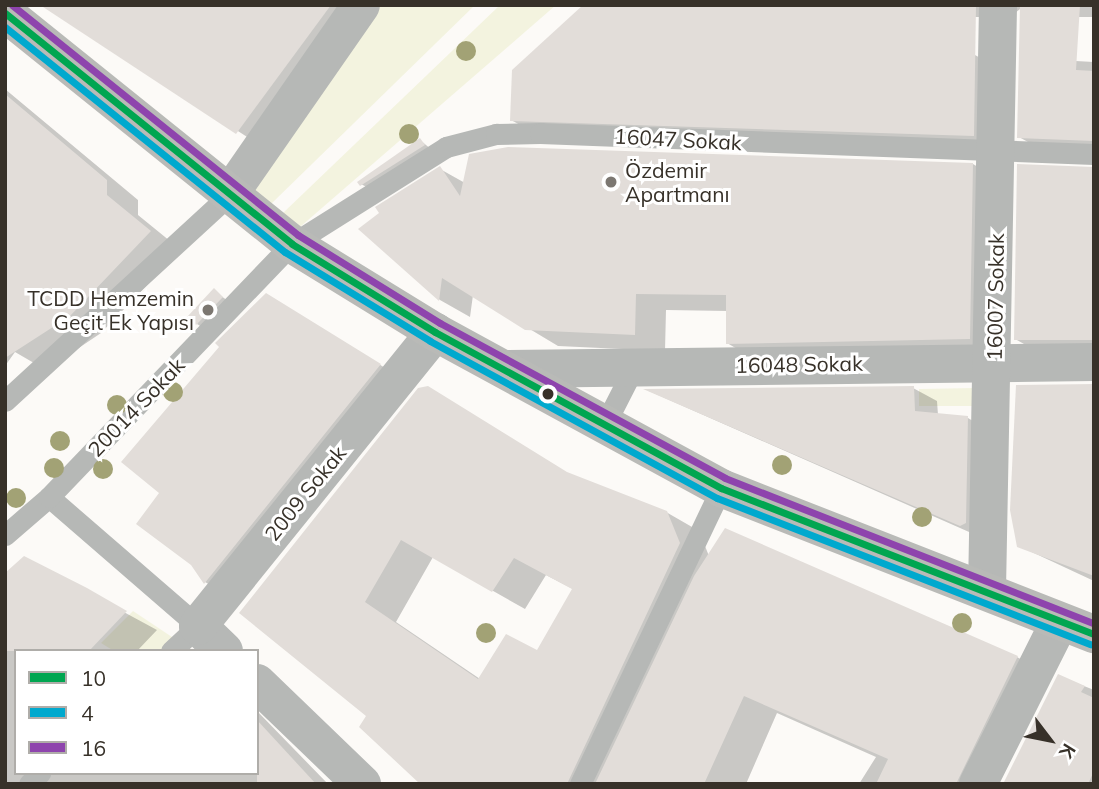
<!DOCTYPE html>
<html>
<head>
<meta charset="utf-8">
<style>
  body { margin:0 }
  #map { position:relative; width:1099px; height:789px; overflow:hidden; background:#fcfaf7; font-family:Mulish,sans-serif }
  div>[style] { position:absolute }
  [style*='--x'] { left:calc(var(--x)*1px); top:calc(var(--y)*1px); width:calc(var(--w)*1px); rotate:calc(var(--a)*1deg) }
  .green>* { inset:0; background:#f3f3df }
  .shadow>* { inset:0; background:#0003 }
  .building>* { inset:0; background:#e2ddd9 }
  .lane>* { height:21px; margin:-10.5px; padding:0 10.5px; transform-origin:10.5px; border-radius:10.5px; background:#b6b8b6 }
  .street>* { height:38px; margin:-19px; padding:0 19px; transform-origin:19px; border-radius:19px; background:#b6b8b6 }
  .primary>* { height:38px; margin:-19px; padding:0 19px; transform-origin:19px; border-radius:19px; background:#b9bab7 }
  .bus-1>* { height:7px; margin:-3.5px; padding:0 3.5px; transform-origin:3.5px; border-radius:3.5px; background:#00a651 }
  .bus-2>* { height:7px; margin:-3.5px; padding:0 3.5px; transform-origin:3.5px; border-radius:3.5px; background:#00a9ce }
  .bus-3>* { height:7px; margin:-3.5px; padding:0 3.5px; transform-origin:3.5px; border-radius:3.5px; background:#8e44ad }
  .trees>* { width:20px; height:20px; margin:-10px; border-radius:50%; background:#a2a275 }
  .dots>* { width:19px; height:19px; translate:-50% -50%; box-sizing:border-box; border:4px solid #fff; border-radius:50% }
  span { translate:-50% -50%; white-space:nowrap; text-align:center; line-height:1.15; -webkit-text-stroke:6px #fff; paint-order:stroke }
  .street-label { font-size:21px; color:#373129 }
  .poi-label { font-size:21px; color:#373129 }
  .left { translate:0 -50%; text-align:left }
  .right { translate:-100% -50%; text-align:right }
  .frame { position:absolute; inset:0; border:7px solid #373129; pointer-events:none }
  .legend { position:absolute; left:14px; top:649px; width:245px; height:126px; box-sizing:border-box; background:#fff; border:2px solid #afada9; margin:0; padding:9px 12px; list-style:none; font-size:21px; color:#373129 }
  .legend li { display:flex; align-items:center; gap:14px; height:35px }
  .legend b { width:35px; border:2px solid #afada9 }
  .north { position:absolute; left:1015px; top:705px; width:70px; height:70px; -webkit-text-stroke:5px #fff; paint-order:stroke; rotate:122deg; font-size:19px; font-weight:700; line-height:28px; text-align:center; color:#373129 }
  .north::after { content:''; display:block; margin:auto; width:24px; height:32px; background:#373129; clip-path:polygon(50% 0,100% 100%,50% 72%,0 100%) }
</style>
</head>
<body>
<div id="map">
  <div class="green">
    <div style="clip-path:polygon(373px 5px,475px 5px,271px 204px,249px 187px)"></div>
    <div style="clip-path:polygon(500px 5px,556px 5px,300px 227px,283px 213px)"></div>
    <div style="clip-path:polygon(975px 388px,975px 406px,919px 406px,919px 389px)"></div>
    <div style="clip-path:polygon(133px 611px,175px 639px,163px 651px,114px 651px,101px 643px)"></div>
  </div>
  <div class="shadow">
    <div style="clip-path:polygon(44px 5px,373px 5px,267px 150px)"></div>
    <div style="clip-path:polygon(586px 5px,1025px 5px,1010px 17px,939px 17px,975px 55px,1007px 73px,1005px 154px,544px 138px,511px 120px)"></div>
    <div style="clip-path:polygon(1032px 5px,1094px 5px,1094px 17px,1052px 17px)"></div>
    <div style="clip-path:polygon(1021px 58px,1094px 62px,1094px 158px,1053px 156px,1019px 137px)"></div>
    <div style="clip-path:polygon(5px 89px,138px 200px,138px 215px,181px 250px,101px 333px,46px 370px,15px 352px,5px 366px)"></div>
    <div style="clip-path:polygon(420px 140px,432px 150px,370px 189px,361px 184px)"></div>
    <div style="clip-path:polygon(973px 164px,1003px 182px,1000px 356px,758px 361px,727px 343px,728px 311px,666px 310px,665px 351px,558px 346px,473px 295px,470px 317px,440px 300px,361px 229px,440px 169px,465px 183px)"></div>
    <div style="clip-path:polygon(1094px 169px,1094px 358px,1049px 358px,1015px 339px)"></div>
    <div style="clip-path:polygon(214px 291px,231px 303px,205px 329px,197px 324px)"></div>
    <div style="clip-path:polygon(294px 312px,408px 382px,233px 598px,205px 582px,161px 493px)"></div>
    <div style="clip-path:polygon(1094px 386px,1094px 581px,1019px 546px)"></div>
    <div style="clip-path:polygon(913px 388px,937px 401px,938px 415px,968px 418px,991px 432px,985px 539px,649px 391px)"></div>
    <div style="clip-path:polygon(evenodd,419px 389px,572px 476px,666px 512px,699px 531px,709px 556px,1017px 657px,1049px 676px,995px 784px,859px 784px,876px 757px,777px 713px,746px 784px,516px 784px,368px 716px,241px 612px,419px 389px,433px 557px,525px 609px,546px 575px,573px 589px,537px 652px,480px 679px,396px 622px,433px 557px)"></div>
    <div style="clip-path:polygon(24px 558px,157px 630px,137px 651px,16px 651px,16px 773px,257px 773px,257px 711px,328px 784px,5px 784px,5px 574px)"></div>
    <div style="clip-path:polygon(1059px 676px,1094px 690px,1094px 784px,1005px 784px)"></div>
  </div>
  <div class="building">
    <div style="clip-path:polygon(40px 5px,331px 5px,236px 134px)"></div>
    <div style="clip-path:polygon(583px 5px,976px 5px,974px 136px,510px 121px,512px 70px)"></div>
    <div style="clip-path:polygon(1020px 5px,1080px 5px,1076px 70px,1094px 71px,1094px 141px,1017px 138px)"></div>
    <div style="clip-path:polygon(5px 94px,107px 180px,107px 195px,151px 231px,70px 316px,5px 358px)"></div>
    <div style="clip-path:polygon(420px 138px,425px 145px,360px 186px,357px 182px)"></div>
    <div style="clip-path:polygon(508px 147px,973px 163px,970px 339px,726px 344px,726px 295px,636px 294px,635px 335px,525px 330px,442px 278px,439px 301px,358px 229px,379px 213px,375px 207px,440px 166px,460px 196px,469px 154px)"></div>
    <div style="clip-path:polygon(1017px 164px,1094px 167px,1094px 340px,1014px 340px)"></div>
    <div style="clip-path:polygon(214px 288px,223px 297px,196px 325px,187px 317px)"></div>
    <div style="clip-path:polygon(266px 293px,381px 364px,204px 584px,191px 565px,136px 524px,159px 493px,121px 462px,219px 347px,215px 343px)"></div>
    <div style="clip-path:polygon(1094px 384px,1094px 576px,1017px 547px,1010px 510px,1016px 385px)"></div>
    <div style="clip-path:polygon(evenodd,428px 386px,567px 472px,667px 511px,680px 543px,567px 784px,420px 784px,359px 727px,366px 716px,239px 613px,418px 388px,428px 386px,401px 540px,492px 592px,514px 558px,572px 589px,537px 650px,506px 634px,478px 679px,365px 602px,401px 540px)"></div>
    <div style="clip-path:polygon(914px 386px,915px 411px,968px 416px,966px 523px,960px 526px,643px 389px)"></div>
    <div style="clip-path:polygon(725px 528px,1018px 656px,956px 784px,876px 784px,888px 759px,744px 696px,704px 784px,595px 784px,694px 576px)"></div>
    <div style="clip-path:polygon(24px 556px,87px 588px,127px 611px,89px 651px,5px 651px,5px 573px)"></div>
    <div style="clip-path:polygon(1058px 674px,1085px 686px,1081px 692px,1094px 698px,1094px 771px,1088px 784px,1003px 784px)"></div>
    <div style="clip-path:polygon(257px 720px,316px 784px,257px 784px)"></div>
  </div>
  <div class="lane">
    <div style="--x:5;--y:401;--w:304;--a:-42.6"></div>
    <div style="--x:604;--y:426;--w:66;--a:-63"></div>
    <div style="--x:49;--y:497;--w:197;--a:40.9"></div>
    <div style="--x:198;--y:626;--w:37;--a:137"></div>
    <div style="--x:5;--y:535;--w:58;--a:-40.8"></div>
    <div style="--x:49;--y:497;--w:351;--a:-46.2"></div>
    <div style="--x:292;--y:244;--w:182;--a:-32.2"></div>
    <div style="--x:446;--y:147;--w:52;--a:-14.6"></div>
    <div style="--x:496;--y:134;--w:44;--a:-1.3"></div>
    <div style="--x:540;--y:133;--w:554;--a:2.17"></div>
    <div style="--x:29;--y:784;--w:16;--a:-45"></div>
    <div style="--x:580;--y:784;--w:328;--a:-64.5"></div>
  </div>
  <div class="street">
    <div style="--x:229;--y:195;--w:231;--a:-55.2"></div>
    <div style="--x:504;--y:369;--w:590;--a:-0.68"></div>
    <div style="--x:987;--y:590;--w:585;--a:-88.92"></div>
    <div style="--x:224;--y:651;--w:36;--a:-136"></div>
    <div style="--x:198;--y:626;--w:378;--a:-51.1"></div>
    <div style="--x:257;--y:683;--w:146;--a:43.9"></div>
    <div style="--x:978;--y:784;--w:182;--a:-63.3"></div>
  </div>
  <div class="primary">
    <div style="--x:5;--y:13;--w:368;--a:38.8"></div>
    <div style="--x:292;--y:244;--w:168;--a:31.6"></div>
    <div style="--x:435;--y:332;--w:326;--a:28.6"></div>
    <div style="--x:721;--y:488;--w:401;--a:21.4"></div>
  </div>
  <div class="bus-1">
    <div style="--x:5;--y:13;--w:368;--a:38.8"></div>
    <div style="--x:292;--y:244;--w:168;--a:31.6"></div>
    <div style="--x:435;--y:332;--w:326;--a:28.6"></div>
    <div style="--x:721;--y:488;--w:401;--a:21.4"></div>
  </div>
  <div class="bus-2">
    <div style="--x:5;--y:27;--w:359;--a:38.8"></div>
    <div style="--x:285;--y:252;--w:170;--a:31.5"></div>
    <div style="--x:430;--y:341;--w:327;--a:28.7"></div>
    <div style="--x:717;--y:498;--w:401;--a:21.4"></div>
  </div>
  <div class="bus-3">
    <div style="--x:12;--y:5;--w:367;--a:38.8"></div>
    <div style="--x:298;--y:235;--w:167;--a:31.8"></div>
    <div style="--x:440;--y:323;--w:324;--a:28.5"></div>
    <div style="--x:725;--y:478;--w:396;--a:21.5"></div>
  </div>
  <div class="trees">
    <div style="left:466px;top:51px"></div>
    <div style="left:409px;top:134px"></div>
    <div style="left:173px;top:392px"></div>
    <div style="left:117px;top:405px"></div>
    <div style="left:60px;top:441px"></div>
    <div style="left:782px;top:465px"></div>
    <div style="left:54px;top:468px"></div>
    <div style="left:103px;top:469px"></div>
    <div style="left:16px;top:498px"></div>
    <div style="left:922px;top:517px"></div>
    <div style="left:962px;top:623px"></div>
    <div style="left:486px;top:633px"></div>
  </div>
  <div class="dots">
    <div style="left:611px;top:182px;background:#7c7771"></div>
    <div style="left:208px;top:310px;background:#7c7771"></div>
    <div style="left:548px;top:394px;background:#373129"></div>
  </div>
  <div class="street-label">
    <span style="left:678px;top:139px;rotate:3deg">16047 Sokak</span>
    <span style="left:995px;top:297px;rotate:-89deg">16007 Sokak</span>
    <span style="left:799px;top:364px;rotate:-1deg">16048 Sokak</span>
    <span style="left:136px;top:407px;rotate:-46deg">20014 Sokak</span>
    <span style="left:305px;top:493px;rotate:-51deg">2009 Sokak</span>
  </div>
  <div class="poi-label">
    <span class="left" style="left:625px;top:182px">Özdemir<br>Apartmanı</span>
    <span class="right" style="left:194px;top:310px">TCDD Hemzemin<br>Geçit Ek Yapısı</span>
  </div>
  <div class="frame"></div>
  <ul class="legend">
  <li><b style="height:9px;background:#00a651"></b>10</li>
  <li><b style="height:9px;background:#00a9ce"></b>4</li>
  <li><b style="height:9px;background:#8e44ad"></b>16</li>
  </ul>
  <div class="north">K</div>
</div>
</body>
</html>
